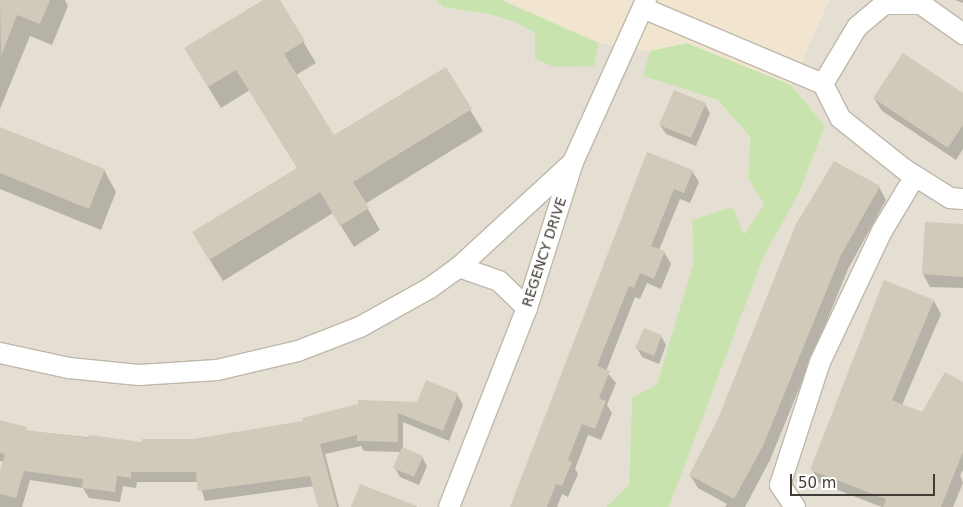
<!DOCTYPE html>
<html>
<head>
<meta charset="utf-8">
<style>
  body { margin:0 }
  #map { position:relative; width:963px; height:507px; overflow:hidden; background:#f1ede4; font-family:"DejaVu Sans",sans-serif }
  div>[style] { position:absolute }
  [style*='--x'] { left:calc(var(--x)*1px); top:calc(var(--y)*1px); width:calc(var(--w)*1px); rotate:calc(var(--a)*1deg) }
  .residential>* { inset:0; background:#e4dfd2 }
  .commercial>* { inset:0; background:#f2e5d0 }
  .green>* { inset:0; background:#c9e3af }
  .shadow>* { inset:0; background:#0003 }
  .building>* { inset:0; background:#d1c9ba }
  .roads { filter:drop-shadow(1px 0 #beb8aa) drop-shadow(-1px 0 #beb8aa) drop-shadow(0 1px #beb8aa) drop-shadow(0 -1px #beb8aa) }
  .minor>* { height:20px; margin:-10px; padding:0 10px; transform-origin:10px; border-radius:10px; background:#fff }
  span { translate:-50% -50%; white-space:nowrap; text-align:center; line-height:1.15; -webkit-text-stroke:5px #fff; paint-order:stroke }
  .street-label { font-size:14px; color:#423d34 }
  .scale { position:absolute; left:790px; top:474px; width:145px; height:22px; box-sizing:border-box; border:2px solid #423d34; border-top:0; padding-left:6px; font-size:15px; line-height:18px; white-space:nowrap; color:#423d34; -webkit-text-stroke:4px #fff; paint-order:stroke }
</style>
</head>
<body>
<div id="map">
  <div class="residential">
    <div style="clip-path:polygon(0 0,437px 0,443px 7px,489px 14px,512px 21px,535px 33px,535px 59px,594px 66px,599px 43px,650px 51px,643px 76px,718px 100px,750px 137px,748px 178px,764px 204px,744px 236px,692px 220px,693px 264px,657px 384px,632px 398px,629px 485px,606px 507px,0 507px)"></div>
    <div style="clip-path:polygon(829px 0,963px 0,963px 507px,669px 507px,763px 257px,799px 193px,825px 126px,791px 85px)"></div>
  </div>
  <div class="commercial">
    <div style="clip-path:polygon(502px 0,829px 0,791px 85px,687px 43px,650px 51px,599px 43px)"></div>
  </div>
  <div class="green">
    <div style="clip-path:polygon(437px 0,502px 0,599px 43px,594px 66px,555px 67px,535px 59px,535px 33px,512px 21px,489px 14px,443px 7px)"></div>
    <div style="clip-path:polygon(687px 43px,791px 85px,825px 126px,799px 193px,763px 258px,669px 507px,606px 507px,629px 485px,632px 398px,657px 384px,693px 264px,692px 220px,733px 207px,744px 235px,764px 204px,748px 178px,750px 137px,718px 100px,643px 76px,650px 51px)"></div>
  </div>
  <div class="shadow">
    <div style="clip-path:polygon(0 0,65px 0,68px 6px,52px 45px,30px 36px,0 109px)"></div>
    <div style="clip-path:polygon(265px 0,278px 0,316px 63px,296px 75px,334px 137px,445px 69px,483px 131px,365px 204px,380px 230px,354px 247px,333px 213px,223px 281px,206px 254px,298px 168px,250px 90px,221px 108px,198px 70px)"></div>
    <div style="clip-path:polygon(955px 0,963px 0,963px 3px)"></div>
    <div style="clip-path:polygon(963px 94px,963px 149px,956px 160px,882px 111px,874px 98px)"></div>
    <div style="clip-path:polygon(705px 104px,710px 113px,696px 146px,666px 134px,660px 125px)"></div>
    <div style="clip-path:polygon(0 128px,104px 170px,116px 192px,101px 230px,0 189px)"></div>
    <div style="clip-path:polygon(648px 153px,692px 171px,699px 182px,690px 203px,680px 199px,659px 250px,664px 252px,671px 264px,661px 289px,647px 283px,640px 299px,635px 297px,606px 371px,616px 383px,607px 405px,612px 413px,601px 440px,588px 435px,575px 469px,578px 474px,568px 497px,562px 494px,557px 507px,511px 507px)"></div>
    <div style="clip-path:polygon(879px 187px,886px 200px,848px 269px,770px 460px,745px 507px,725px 507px,727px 504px,698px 488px,690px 475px)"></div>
    <div style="clip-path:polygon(963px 225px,963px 288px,930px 287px,923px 274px)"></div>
    <div style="clip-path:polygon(934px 301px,941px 314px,902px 405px,923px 414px,963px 384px,963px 470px,960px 475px,963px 483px,953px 507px,882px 507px,819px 483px,812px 469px)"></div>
    <div style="clip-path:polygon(661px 336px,666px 345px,659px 364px,642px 357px,637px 348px)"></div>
    <div style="clip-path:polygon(427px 382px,457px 394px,463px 405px,449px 441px,403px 422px,403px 449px,422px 457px,427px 466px,419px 485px,400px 477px,395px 468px,401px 452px,364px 451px,361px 446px,325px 454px,339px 507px,319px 507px,314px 486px,205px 501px,199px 482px,137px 482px,136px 488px,123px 486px,120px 502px,89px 498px,83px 488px,30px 480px,22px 507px,0 507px,0 476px,4px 462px,0 461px,0 422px,28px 431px,144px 443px,193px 440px,418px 403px)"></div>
  </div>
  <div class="building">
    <div style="clip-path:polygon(0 0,50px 0,40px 24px,17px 15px,1px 56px)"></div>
    <div style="clip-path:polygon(263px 0,280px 0,305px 41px,284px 54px,334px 135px,446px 67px,472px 109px,353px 182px,369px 208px,340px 226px,320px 192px,209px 260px,192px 232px,297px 168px,236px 70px,208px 87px,184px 48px)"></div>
    <div style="clip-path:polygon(903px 53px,963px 93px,963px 125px,948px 148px,873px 98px)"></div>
    <div style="clip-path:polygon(674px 90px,706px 103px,691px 138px,659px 125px)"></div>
    <div style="clip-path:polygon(0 127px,105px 169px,89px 209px,0 173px)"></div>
    <div style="clip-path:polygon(647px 152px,693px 170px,684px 193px,674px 189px,651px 246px,665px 251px,654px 279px,640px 273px,634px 288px,629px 286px,597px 366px,610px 371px,599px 398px,606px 401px,595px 429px,582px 424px,568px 460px,572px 462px,562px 486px,556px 484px,547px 507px,510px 507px)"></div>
    <div style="clip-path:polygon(834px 161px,880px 186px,841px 255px,763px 446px,734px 499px,689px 475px,717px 421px,796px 224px)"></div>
    <div style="clip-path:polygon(925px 222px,963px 224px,963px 277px,922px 274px)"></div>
    <div style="clip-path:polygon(884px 280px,934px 300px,892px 400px,922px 412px,945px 372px,963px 382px,963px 452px,941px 507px,883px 507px,886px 499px,810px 470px)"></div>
    <div style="clip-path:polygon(644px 328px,662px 335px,654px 356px,635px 348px)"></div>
    <div style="clip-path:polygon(426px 380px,458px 393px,443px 431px,398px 413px,398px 442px,357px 441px,357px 435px,320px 444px,337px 507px,318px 507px,310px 476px,198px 491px,196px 472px,131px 472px,131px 478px,117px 476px,115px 492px,82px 488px,83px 479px,24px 471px,16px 498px,0 494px,0 471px,5px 454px,0 453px,0 420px,27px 427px,26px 430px,88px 438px,89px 435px,142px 442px,142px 439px,193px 439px,303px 421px,302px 418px,358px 404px,358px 400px,417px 402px)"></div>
    <div style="clip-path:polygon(402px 447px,423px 456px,414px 477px,393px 468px)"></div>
    <div style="clip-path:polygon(360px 484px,417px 506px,417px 507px,351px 507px)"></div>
  </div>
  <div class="roads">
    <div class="minor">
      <div style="--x:643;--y:8;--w:195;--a:22.9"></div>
      <div style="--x:823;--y:84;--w:38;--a:63"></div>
      <div style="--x:840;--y:118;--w:82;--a:38.6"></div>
      <div style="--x:904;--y:169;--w:54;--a:32.2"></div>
      <div style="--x:950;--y:198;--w:13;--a:4"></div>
      <div style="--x:823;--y:84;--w:66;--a:-59.2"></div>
      <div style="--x:857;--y:27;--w:35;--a:-40"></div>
      <div style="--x:884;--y:4;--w:37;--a:0"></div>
      <div style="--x:921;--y:4;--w:52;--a:35.5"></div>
      <div style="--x:459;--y:267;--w:42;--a:19.3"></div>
      <div style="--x:499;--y:281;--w:39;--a:44"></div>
      <div style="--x:0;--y:353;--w:71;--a:12.3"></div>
      <div style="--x:69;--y:368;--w:70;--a:5.7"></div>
      <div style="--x:139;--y:375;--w:78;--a:-3.7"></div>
      <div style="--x:217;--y:370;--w:83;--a:-13.2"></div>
      <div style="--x:298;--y:351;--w:66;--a:-21.2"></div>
      <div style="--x:360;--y:327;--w:80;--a:-29.1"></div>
      <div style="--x:430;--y:288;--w:36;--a:-36"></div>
      <div style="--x:459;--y:267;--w:155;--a:-42.6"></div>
      <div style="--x:449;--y:507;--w:214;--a:-68.6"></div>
      <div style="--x:527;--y:308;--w:153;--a:-72.5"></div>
      <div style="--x:573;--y:162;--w:178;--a:-65.7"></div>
      <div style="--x:795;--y:507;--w:27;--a:-124"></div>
      <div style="--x:780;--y:485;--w:129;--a:-72"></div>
      <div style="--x:820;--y:362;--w:145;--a:-64.7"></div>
      <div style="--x:882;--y:231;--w:64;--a:-59"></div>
    </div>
  </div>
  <div class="street-label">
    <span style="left:544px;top:252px;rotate:-72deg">REGENCY DRIVE</span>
  </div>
  <div class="scale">50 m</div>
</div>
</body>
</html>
